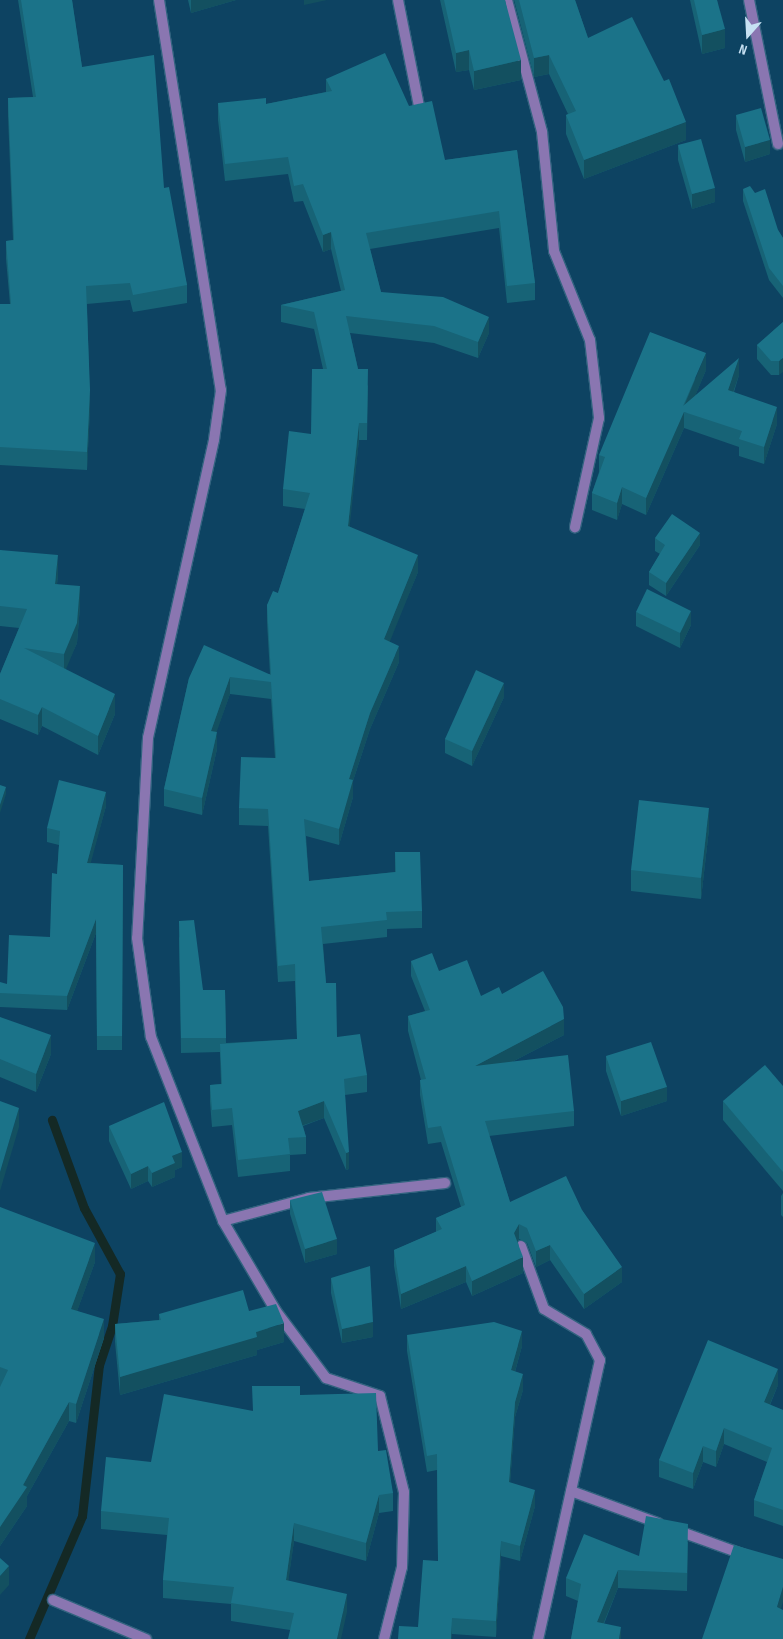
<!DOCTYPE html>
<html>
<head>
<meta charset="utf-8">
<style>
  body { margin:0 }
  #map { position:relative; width:783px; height:1639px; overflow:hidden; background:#0d4362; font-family:"Sofia Sans Condensed",sans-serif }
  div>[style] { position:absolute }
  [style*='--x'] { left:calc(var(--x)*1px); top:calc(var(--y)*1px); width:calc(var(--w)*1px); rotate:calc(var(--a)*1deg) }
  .stream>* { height:9px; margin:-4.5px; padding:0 4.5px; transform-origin:4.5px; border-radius:4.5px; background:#142925 }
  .roads { filter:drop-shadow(1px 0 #32637f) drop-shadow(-1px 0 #32637f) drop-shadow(0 1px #32637f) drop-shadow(0 -1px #32637f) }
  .minor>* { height:10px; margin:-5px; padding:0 5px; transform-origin:5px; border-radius:5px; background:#8a76b1 }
  .wall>* { inset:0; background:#176376 }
  .shaded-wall>* { inset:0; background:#135060 }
  .building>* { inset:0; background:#1b7389 }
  span { translate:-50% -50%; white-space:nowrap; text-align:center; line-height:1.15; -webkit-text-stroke:4px #0d4362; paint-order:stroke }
  .north { position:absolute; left:723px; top:10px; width:50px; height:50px; -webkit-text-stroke:4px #0d4362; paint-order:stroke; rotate:199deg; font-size:14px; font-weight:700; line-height:20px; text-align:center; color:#c7e1f3 }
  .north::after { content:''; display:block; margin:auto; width:18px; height:22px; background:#c7e1f3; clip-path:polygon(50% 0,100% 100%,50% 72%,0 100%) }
</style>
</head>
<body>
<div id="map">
  <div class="stream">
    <div style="--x:29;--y:1639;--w:134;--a:-66.7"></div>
    <div style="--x:82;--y:1516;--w:152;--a:-83.6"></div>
    <div style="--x:99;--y:1365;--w:41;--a:-71.6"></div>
    <div style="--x:112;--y:1326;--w:53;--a:-81.3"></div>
    <div style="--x:120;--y:1274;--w:75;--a:-118.6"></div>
    <div style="--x:84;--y:1208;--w:94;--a:-110"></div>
  </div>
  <div class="roads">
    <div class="minor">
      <div style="--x:159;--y:0;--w:395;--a:81"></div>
      <div style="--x:221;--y:390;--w:50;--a:98"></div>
      <div style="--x:214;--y:440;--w:305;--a:102.5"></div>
      <div style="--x:148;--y:738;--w:200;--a:93.1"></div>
      <div style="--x:137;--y:938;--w:100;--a:82"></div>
      <div style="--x:151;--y:1037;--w:198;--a:68.6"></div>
      <div style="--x:223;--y:1221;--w:104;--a:59.5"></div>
      <div style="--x:276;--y:1311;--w:84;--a:53.3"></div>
      <div style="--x:326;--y:1378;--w:57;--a:18.4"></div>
      <div style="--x:380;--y:1396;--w:99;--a:76"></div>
      <div style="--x:404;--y:1492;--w:75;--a:91.5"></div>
      <div style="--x:402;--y:1567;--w:74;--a:104"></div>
      <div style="--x:398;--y:0;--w:108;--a:78.8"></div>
      <div style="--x:507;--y:0;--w:137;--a:75.1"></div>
      <div style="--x:542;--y:132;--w:120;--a:84.2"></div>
      <div style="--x:554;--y:251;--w:96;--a:68"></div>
      <div style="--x:590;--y:340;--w:79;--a:83.4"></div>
      <div style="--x:599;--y:418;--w:112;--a:102.4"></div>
      <div style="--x:749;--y:0;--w:147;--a:78.6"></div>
      <div style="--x:223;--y:1221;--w:89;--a:-15"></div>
      <div style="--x:309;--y:1198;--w:137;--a:-6.3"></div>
      <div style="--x:521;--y:1246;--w:67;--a:69.9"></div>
      <div style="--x:544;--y:1309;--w:49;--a:30.8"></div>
      <div style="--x:586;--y:1334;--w:30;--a:62"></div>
      <div style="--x:600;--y:1360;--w:286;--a:102.5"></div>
      <div style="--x:571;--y:1491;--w:93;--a:20.2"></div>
      <div style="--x:676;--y:1530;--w:73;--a:19.9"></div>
      <div style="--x:53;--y:1600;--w:101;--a:22.8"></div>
    </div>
  </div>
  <div class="wall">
    <div style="clip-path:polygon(18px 0,72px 0,82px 67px,164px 188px,187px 285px,187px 303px,133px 312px,130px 300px,87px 304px,90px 408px,87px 470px,0 465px,0 304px,10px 304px,6px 259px,6px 241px,13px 240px,8px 116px,8px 98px,33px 97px)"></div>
    <div style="clip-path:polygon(188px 0,236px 0,191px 13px)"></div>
    <div style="clip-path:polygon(440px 0,505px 0,521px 80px,474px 90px,469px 70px,456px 72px)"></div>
    <div style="clip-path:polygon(514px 0,575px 0,588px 38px,686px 140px,584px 179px,566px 134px,566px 115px,568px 114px,549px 74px,534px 77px)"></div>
    <div style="clip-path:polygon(690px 0,717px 0,725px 48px,702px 54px)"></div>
    <div style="clip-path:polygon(326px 79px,409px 106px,445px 160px,517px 150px,535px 283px,535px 300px,507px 303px,499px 228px,370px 249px,381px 292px,489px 333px,478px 358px,434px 343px,350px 333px,358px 369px,368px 386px,367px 440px,359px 440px,349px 526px,418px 572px,389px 641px,399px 662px,370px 729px,353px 781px,353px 797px,339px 845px,306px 836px,309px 881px,395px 872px,395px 852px,422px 911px,422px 928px,387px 929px,387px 937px,323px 944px,326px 983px,337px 1037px,367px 1075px,367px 1092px,345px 1095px,349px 1169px,346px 1170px,324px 1118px,303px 1126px,306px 1137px,306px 1154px,290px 1155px,290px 1171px,238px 1177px,232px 1125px,212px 1127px,210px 1102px,210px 1085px,221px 1084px,220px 1052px,181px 1053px,179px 936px,203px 990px,225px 990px,226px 1043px,297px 1039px,295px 981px,278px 982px,268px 826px,239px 825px,239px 808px,275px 758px,271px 699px,230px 694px,216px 732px,217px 749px,202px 815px,164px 806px,164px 789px,189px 678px,270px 674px,267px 622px,267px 605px,278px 593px,305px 509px,283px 506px,283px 489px,311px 434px,323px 369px,314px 329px,281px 322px,281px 305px,341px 291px,331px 249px,323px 252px,303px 201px,294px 202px,288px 174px,225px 181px,218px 120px,218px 103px,266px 104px,326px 92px)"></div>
    <div style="clip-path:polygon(736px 115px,770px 154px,745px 162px,736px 130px)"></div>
    <div style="clip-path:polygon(678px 145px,715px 202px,692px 209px,678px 160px)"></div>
    <div style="clip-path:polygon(743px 189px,778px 230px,783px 238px,783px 298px,769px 280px,743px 201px)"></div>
    <div style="clip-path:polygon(783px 322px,779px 375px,771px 375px,757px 359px,757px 345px)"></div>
    <div style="clip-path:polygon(706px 370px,695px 396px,739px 375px,734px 392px,777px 424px,764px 464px,739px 456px,739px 447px,684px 428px,646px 515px,622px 504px,617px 520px,592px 510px,592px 493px,599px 472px,599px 455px)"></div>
    <div style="clip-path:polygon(655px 538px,700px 545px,666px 596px,649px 585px,649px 572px,660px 554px,655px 551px)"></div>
    <div style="clip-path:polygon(0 550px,58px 575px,57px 584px,80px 606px,77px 643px,65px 669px,115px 714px,98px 755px,42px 726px,38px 735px,0 719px,0 674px,19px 628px,0 626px)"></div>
    <div style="clip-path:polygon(636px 612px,691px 625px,680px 648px,636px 626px)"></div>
    <div style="clip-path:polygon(504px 697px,472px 766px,445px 753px,445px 739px)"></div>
    <div style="clip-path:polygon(106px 806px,90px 863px,123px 865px,122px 1050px,97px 1050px,96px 933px,67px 1010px,0 1007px,0 993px,50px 937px,57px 874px,59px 845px,47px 842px,47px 828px)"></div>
    <div style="clip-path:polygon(709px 829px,701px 899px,631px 891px,631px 870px)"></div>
    <div style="clip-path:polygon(411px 961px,439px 971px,481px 996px,502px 994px,564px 1035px,512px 1062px,574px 1111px,574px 1126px,489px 1136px,510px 1202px,582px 1210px,622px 1282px,584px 1309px,550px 1260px,536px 1267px,527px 1243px,519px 1239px,518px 1242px,523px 1273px,472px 1296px,466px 1282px,401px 1309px,394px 1266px,394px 1250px,436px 1232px,436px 1218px,461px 1207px,441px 1142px,428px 1144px,420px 1095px,420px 1080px,421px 1080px,408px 1031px,408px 1016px,425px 1011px,411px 976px)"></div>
    <div style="clip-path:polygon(0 1017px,51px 1054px,36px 1092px,0 1077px)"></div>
    <div style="clip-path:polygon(606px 1056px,667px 1101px,621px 1116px,606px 1071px)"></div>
    <div style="clip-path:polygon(783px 1086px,783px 1191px,723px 1120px,723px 1101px)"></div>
    <div style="clip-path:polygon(109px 1126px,182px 1167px,175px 1170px,175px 1177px,152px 1187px,148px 1181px,131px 1189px,109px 1141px)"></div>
    <div style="clip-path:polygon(783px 1193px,783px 1217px,781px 1215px,781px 1196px)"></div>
    <div style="clip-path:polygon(290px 1200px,337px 1254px,305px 1263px,290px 1214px)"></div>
    <div style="clip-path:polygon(0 1207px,95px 1262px,77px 1311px,104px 1338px,76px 1423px,69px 1421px,27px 1496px,27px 1506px,0 1546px)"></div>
    <div style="clip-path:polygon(331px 1278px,373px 1337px,342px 1343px,331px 1293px)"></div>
    <div style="clip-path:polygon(249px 1311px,284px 1342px,257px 1350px,257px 1355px,120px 1395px,115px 1342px,115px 1324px,159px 1320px,159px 1314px)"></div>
    <div style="clip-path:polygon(407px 1335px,522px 1346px,515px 1372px,523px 1390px,515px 1417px,510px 1483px,535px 1506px,520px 1561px,501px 1556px,496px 1637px,452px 1634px,418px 1627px,438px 1561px,437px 1470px,427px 1472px,407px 1351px)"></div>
    <div style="clip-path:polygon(778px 1385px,770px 1405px,783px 1410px,783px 1526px,754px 1516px,754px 1500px,767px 1462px,724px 1444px,716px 1467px,703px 1462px,693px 1489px,659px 1477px,659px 1460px)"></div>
    <div style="clip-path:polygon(300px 1395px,378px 1451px,393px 1493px,393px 1511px,379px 1513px,366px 1561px,294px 1541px,288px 1581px,347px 1612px,290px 1630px,231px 1621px,231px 1604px,163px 1598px,163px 1580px,167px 1535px,101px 1529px,101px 1511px,151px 1462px,252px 1411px)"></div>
    <div style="clip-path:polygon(688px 1542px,687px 1591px,618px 1588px,604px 1624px,621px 1639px,571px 1639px,578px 1601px,566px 1596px,566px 1578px,639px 1556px)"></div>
  </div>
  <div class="shaded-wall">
    <div style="clip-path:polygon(191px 0,236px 0,191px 13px)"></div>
    <div style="clip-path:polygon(304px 0,327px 0,304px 5px)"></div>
    <div style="clip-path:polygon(725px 29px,725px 48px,702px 54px,702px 35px)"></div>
    <div style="clip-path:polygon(469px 50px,469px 70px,456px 72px,456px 53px)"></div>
    <div style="clip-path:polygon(549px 55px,549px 74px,534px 77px,534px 58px)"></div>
    <div style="clip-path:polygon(521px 60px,521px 80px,474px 90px,474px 71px)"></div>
    <div style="clip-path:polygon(686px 122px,686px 140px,584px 179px,584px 160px)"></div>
    <div style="clip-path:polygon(770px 140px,770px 154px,745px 162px,745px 147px)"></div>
    <div style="clip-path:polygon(715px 188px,715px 202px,692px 209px,692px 194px)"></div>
    <div style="clip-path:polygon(331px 232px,331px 249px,323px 252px,323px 235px)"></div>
    <div style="clip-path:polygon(489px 317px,489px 333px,478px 358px,478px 342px)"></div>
    <div style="clip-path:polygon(706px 353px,706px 370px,688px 413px,684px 412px,684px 428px,646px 515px,646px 498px)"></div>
    <div style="clip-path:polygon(739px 358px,739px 375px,728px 407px,728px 390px)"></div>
    <div style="clip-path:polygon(783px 358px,783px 372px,779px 375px,779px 361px)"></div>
    <div style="clip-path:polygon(90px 390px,90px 408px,87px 470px,87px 452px)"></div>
    <div style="clip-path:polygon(777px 407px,777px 424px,764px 464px,764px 447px)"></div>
    <div style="clip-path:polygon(359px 423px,359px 440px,348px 542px,348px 526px)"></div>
    <div style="clip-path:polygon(622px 487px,622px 504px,617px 520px,617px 503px)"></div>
    <div style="clip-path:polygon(700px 533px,700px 545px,666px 596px,666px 583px)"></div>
    <div style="clip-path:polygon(58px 555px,58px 575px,55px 603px,55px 584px)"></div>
    <div style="clip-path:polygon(418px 555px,418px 572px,384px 656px,384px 639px)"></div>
    <div style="clip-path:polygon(80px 586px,80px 606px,77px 643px,64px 674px,64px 654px)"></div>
    <div style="clip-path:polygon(691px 611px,691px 625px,680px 648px,680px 633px)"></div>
    <div style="clip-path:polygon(399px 646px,399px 662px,370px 729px,353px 781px,353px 797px,339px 845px,339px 829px,349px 779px,370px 713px)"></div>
    <div style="clip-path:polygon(230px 677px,230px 694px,211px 748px,211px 731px)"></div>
    <div style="clip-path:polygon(504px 683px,504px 697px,472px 766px,472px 751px)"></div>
    <div style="clip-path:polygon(115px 694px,115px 714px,98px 755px,98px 736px)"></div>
    <div style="clip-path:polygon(42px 707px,42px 726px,38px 735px,38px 715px)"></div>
    <div style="clip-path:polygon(217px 732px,217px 749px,202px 815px,202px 798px)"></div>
    <div style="clip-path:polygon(6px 787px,6px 794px,0 813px,0 805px)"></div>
    <div style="clip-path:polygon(106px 792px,106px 806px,87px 877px,87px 863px)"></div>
    <div style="clip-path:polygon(709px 808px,709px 829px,701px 899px,701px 878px)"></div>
    <div style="clip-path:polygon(96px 919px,96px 933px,67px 1010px,67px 996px)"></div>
    <div style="clip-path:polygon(564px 1019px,564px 1035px,475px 1081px,475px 1066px)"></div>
    <div style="clip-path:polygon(51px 1035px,51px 1054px,36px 1092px,36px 1074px)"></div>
    <div style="clip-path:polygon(667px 1087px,667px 1101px,621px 1116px,621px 1101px)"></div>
    <div style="clip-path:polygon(324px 1101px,324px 1118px,298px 1127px,298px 1111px)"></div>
    <div style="clip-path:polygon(19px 1108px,19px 1127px,0 1191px,0 1172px)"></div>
    <div style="clip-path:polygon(182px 1152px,182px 1167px,175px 1170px,175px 1177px,152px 1187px,152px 1173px,172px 1156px)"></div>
    <div style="clip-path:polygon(349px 1152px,349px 1169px,346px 1170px,346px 1153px)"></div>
    <div style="clip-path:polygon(148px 1166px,148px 1181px,131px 1189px,131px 1174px)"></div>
    <div style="clip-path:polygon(519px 1224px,519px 1239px,514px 1248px,514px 1233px)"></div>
    <div style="clip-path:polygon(337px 1239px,337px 1254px,305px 1263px,305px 1249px)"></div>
    <div style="clip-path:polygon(95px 1243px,95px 1262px,71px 1328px,71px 1309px)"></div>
    <div style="clip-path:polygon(550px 1245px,550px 1260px,536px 1267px,536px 1251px)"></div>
    <div style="clip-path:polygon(523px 1257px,523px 1273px,472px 1296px,472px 1281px)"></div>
    <div style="clip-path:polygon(466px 1266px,466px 1282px,401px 1309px,401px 1294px)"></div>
    <div style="clip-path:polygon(622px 1267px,622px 1282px,584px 1309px,584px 1294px)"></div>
    <div style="clip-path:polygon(104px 1319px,104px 1338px,76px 1423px,76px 1404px)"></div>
    <div style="clip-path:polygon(373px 1322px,373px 1337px,342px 1343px,342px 1329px)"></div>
    <div style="clip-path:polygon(284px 1323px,284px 1342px,257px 1350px,257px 1355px,120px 1395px,120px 1377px)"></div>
    <div style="clip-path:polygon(522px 1331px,522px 1346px,511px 1386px,511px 1370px)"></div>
    <div style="clip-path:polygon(778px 1369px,778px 1385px,764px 1418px,764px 1402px)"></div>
    <div style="clip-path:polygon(523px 1374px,523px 1390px,515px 1417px,509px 1498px,509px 1482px,515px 1402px)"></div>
    <div style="clip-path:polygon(69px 1402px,69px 1421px,27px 1496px,27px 1506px,0 1546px,0 1527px)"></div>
    <div style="clip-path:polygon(724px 1428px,724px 1444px,716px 1467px,716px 1451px)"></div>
    <div style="clip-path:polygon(703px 1446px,703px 1462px,693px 1489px,693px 1473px)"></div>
    <div style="clip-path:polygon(535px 1490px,535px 1506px,520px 1561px,520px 1546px)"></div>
    <div style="clip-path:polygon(379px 1495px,379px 1513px,366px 1561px,366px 1543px)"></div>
    <div style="clip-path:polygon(294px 1523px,294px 1541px,286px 1598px,286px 1580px)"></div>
    <div style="clip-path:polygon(501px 1541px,501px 1556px,496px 1637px,496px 1621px)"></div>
    <div style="clip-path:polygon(9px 1566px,9px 1585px,0 1595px,0 1576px)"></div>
    <div style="clip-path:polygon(618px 1570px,618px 1588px,597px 1639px,597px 1622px)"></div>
    <div style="clip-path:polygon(783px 1587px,783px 1602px,777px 1622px,777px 1607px)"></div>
    <div style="clip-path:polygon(347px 1594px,347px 1612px,341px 1639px,337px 1639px)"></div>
    <div style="clip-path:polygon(452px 1618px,452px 1639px,451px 1639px)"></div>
    <div style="clip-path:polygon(621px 1627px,621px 1639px,619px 1639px)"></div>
  </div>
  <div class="building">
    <div style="clip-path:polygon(21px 0,72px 0,82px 67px,154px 55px,164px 188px,169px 187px,187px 285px,133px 295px,130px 283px,86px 286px,90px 390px,87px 452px,0 447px,0 304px,11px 304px,6px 241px,14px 240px,8px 98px,36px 97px)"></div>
    <div style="clip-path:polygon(444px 0,505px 0,521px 60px,474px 71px,469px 50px,456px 53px)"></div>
    <div style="clip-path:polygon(519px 0,575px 0,588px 38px,632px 17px,664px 81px,669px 79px,686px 122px,584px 160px,566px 115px,576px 111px,549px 55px,534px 58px)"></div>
    <div style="clip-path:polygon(694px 0,717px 0,725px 29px,702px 35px)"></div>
    <div style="clip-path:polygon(385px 53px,409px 106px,432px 101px,445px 160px,517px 150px,535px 283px,507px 286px,499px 211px,366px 233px,381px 292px,443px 297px,489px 317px,478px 342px,434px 326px,346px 316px,358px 369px,368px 369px,367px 423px,359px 423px,348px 526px,418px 555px,384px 639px,399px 646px,370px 713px,349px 779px,353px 780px,339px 829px,304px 819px,309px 881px,396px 872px,395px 852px,420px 852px,422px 911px,386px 912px,387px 920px,321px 927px,326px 983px,336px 983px,337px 1037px,360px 1034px,367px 1075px,344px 1079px,349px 1152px,346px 1153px,324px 1101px,298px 1111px,306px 1137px,288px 1138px,290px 1154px,238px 1160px,232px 1108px,212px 1110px,210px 1085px,222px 1084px,220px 1044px,297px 1039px,295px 964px,278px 966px,268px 809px,239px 808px,241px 757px,276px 758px,271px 682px,230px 677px,211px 731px,217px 732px,202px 798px,164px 789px,189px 678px,204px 645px,271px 675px,267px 605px,273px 591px,278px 593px,310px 493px,283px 489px,289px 431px,311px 434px,312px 369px,327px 369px,314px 312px,281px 305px,345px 290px,331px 232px,323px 235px,303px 184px,294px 186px,288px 157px,225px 164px,218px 103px,266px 98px,266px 104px,332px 91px,326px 79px)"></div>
    <div style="clip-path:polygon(761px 108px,770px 140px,745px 147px,736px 115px)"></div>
    <div style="clip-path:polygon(701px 139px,715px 188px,692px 194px,678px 145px)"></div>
    <div style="clip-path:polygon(750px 186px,755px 193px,765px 189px,778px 230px,783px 238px,783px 286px,769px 268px,743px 189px)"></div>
    <div style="clip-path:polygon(783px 322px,783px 358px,779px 361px,771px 361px,757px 345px)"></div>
    <div style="clip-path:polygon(650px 332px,706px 353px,683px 406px,739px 358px,728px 390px,777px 407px,764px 447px,739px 439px,742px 431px,684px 412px,646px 498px,622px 487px,617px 503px,592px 493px,605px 457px,599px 455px)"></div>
    <div style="clip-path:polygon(672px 514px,700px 533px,666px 583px,649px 572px,665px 545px,655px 538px)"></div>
    <div style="clip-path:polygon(0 550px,58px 555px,55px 584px,80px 586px,77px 623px,64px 654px,24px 648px,115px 694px,98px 736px,42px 707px,38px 715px,0 699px,0 674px,27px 609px,0 606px)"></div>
    <div style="clip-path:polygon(647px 589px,691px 611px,680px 633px,636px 612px)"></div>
    <div style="clip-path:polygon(476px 670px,504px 683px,472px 751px,445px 739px)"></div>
    <div style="clip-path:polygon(59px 780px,106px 792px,87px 863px,123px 865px,122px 1036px,97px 1036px,96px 919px,67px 996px,0 993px,0 982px,7px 984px,9px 935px,50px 937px,52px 873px,57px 874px,60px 831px,47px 828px)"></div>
    <div style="clip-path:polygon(0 785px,6px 787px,0 805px)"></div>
    <div style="clip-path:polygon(639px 800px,709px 808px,701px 878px,631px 870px)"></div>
    <div style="clip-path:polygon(194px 920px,203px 990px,225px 990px,226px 1038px,181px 1038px,179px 921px)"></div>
    <div style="clip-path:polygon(432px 953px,439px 971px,467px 960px,481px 996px,499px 987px,502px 994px,543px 971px,563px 1007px,564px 1019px,475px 1066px,568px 1055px,574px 1111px,485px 1121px,510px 1202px,566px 1176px,582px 1210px,622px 1267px,584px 1294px,550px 1245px,536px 1251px,527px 1228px,519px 1224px,514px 1233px,523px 1257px,472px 1281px,466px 1266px,401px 1294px,394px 1250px,442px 1229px,436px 1218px,465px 1205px,441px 1126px,428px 1128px,420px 1080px,426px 1079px,408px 1016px,430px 1010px,411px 961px)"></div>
    <div style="clip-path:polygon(0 1017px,51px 1035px,36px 1074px,0 1059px)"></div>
    <div style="clip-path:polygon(651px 1042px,667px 1087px,621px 1101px,606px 1056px)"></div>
    <div style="clip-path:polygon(765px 1065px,783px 1086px,783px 1172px,723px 1101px)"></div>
    <div style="clip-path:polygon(0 1101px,19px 1108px,0 1172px)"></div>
    <div style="clip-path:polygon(164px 1102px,182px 1152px,172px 1156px,175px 1163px,152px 1173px,148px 1166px,131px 1174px,109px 1126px)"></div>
    <div style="clip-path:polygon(322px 1192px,337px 1239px,305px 1249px,290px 1200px)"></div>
    <div style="clip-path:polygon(0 1207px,95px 1243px,71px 1309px,104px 1319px,76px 1404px,69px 1402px,23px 1485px,27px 1487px,0 1527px,0 1387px,8px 1370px,0 1367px)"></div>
    <div style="clip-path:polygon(370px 1266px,373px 1322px,342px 1329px,331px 1278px)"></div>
    <div style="clip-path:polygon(243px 1290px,249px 1311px,276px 1304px,284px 1323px,256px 1332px,257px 1337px,120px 1377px,115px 1324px,161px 1320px,159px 1314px)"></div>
    <div style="clip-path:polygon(494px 1322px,522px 1331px,511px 1370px,523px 1374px,515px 1402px,509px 1482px,535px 1490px,520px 1546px,501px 1541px,496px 1621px,452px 1618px,451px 1639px,398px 1639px,399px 1626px,418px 1627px,423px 1560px,438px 1561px,437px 1454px,427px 1456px,407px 1335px)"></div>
    <div style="clip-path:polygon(708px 1340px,778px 1369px,764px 1402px,783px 1410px,783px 1510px,754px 1500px,772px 1448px,724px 1428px,716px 1451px,703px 1446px,693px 1473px,659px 1460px)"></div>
    <div style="clip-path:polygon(252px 1386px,300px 1386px,300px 1395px,376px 1393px,378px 1451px,386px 1450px,393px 1493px,379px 1495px,366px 1543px,294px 1523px,286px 1580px,347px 1594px,337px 1639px,288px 1639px,294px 1613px,231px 1603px,234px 1587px,163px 1580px,169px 1518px,101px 1511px,106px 1457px,151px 1462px,164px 1394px,253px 1411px)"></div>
    <div style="clip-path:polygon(646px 1516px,688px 1524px,687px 1573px,618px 1570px,597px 1622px,621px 1627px,619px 1639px,571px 1639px,581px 1584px,566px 1578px,584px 1534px,639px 1556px)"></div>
    <div style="clip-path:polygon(734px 1545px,783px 1559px,783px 1587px,777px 1607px,783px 1610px,783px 1639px,702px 1639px)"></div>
    <div style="clip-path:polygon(0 1558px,9px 1566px,0 1576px)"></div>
  </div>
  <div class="north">N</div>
</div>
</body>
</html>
